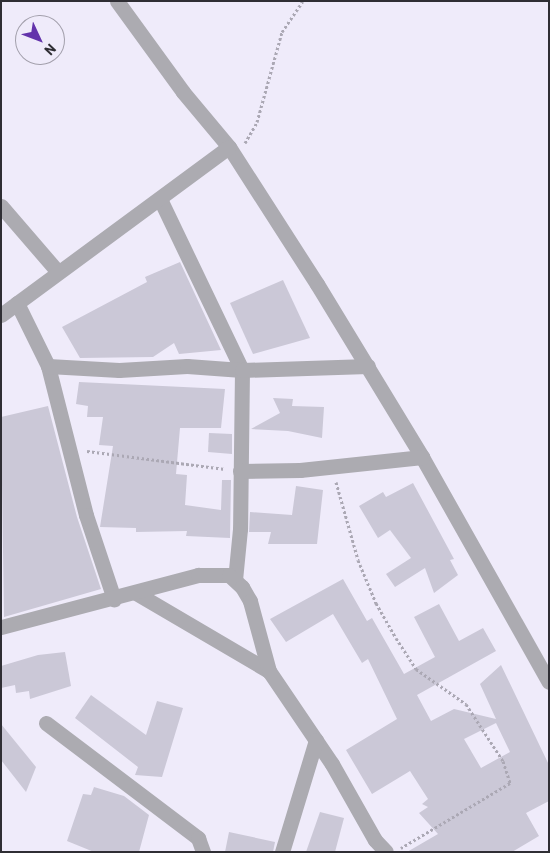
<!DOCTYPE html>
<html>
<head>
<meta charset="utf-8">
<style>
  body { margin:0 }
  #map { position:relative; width:550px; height:853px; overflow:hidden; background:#efebfa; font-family:Barlow,sans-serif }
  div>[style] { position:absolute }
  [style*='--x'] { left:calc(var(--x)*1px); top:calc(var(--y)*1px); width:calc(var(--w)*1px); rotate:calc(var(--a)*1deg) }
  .building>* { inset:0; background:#cbc8d7 }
  .path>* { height:3px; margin-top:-1.5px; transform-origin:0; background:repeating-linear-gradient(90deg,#aba8b4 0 2.5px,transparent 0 5px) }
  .minor>* { height:15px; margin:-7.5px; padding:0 7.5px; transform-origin:7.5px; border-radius:7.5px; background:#acabb1 }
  span { translate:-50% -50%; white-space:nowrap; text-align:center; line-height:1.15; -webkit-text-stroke:4.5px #efebfa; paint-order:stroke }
  .frame { position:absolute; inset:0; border:2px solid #2f2e34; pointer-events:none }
  .north { position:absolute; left:15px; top:15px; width:50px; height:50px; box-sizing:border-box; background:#efebfa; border:1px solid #a29fab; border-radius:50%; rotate:133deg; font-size:14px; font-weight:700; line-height:20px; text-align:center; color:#2f2e34 }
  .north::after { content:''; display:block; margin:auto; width:18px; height:22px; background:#6333ab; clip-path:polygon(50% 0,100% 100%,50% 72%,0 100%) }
</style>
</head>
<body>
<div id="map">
  <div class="building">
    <div style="clip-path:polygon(180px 262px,221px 350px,179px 354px,174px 343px,153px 357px,80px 358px,62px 327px,147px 282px,145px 277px)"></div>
    <div style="clip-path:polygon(283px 280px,310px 338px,253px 354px,230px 303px)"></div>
    <div style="clip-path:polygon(79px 382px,225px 389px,221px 428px,180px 428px,176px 474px,187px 475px,185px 505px,221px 510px,222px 480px,231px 480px,230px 538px,186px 536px,187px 531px,136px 532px,136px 528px,100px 527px,113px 446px,99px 445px,103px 417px,87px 417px,88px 406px,76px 404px)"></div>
    <div style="clip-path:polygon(273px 398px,293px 399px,292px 406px,324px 407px,322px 438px,288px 431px,251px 429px,280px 413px)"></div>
    <div style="clip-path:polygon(48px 406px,77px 517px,101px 589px,4px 617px,1px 417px)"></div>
    <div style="clip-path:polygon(209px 433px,232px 434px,232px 454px,208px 452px)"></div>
    <div style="clip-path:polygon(413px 483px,454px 559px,450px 560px,458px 575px,434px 593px,425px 568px,395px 587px,386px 574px,411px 558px,390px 530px,378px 538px,359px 506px,383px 492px,386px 497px)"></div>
    <div style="clip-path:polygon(296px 486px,323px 490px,317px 544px,268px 544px,271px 532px,249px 532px,250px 512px,292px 515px)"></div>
    <div style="clip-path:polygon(evenodd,343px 579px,367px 621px,372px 618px,404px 674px,435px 657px,414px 617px,439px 604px,459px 641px,483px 628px,496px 651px,417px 695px,431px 721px,454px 709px,496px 719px,480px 684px,501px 665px,549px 765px,549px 801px,526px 813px,539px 836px,512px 852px,407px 852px,438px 834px,419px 813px,428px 807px,422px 804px,428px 799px,410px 771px,372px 794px,346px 750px,397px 719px,368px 659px,362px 663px,333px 614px,286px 642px,270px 619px,343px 579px,496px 723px,510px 752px,481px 768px,464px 739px,496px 723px)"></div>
    <div style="clip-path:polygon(65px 652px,71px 686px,30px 699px,29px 691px,16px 693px,15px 685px,1px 688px,1px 666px,38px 655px)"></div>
    <div style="clip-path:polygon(91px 695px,146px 735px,157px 701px,183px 708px,162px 777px,135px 775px,138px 767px,75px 718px)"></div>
    <div style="clip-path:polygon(1px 724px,36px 767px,26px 792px,1px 760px)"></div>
    <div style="clip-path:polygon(94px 787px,124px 796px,149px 815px,139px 852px,94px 852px,67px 841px,83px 794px,91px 795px)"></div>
    <div style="clip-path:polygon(320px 812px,344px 818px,335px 852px,306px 852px)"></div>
    <div style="clip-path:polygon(229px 832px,275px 842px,273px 852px,225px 852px)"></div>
  </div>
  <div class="path">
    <div style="--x:245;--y:143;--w:24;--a:-60"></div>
    <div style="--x:257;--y:122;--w:93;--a:-74.5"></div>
    <div style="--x:282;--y:32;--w:37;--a:-56"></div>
    <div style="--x:87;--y:451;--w:139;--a:7.4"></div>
    <div style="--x:336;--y:482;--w:81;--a:74.2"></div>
    <div style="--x:358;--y:560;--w:47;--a:67.3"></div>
    <div style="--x:376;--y:603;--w:40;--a:60.3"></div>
    <div style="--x:396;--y:638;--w:37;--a:57"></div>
    <div style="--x:416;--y:669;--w:61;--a:35"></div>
    <div style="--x:466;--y:704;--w:68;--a:57"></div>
    <div style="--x:503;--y:761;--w:23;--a:72"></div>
    <div style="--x:510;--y:783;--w:127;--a:149.2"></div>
  </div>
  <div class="minor">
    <div style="--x:117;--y:1;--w:112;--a:54"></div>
    <div style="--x:183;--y:92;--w:72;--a:50.1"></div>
    <div style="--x:229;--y:147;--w:163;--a:57.3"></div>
    <div style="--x:317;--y:284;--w:202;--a:58.7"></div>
    <div style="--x:422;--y:457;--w:258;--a:60.6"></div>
    <div style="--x:160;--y:199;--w:190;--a:64.4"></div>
    <div style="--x:242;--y:370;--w:159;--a:90.7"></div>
    <div style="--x:240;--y:529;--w:51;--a:95.6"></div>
    <div style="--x:1;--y:206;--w:87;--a:49.2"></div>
    <div style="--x:17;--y:303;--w:70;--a:63.8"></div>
    <div style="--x:48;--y:366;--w:154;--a:75.7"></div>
    <div style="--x:86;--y:515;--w:89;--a:71.6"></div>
    <div style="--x:1;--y:315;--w:283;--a:-36.4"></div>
    <div style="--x:48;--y:366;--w:71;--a:3.2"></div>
    <div style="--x:119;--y:370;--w:68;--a:-3.4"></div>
    <div style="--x:187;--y:366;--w:55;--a:4.2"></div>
    <div style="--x:242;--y:370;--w:126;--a:-1.8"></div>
    <div style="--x:240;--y:471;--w:60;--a:-1"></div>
    <div style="--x:300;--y:470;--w:123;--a:-6.1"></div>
    <div style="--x:136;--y:593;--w:154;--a:30.4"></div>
    <div style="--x:1;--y:627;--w:204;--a:-14.8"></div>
    <div style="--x:198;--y:575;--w:31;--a:0"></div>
    <div style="--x:229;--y:575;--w:18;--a:43"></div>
    <div style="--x:242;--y:587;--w:16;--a:60"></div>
    <div style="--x:250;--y:601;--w:73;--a:74.8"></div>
    <div style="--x:269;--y:671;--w:112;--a:55.9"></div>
    <div style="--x:332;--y:764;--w:87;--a:60.5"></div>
    <div style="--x:375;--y:840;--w:16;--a:47"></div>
    <div style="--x:46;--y:723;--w:191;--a:37.1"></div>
    <div style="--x:198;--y:838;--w:15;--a:70"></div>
    <div style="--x:282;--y:852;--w:117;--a:-73.1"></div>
  </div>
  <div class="frame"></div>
  <div class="north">N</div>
</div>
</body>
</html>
